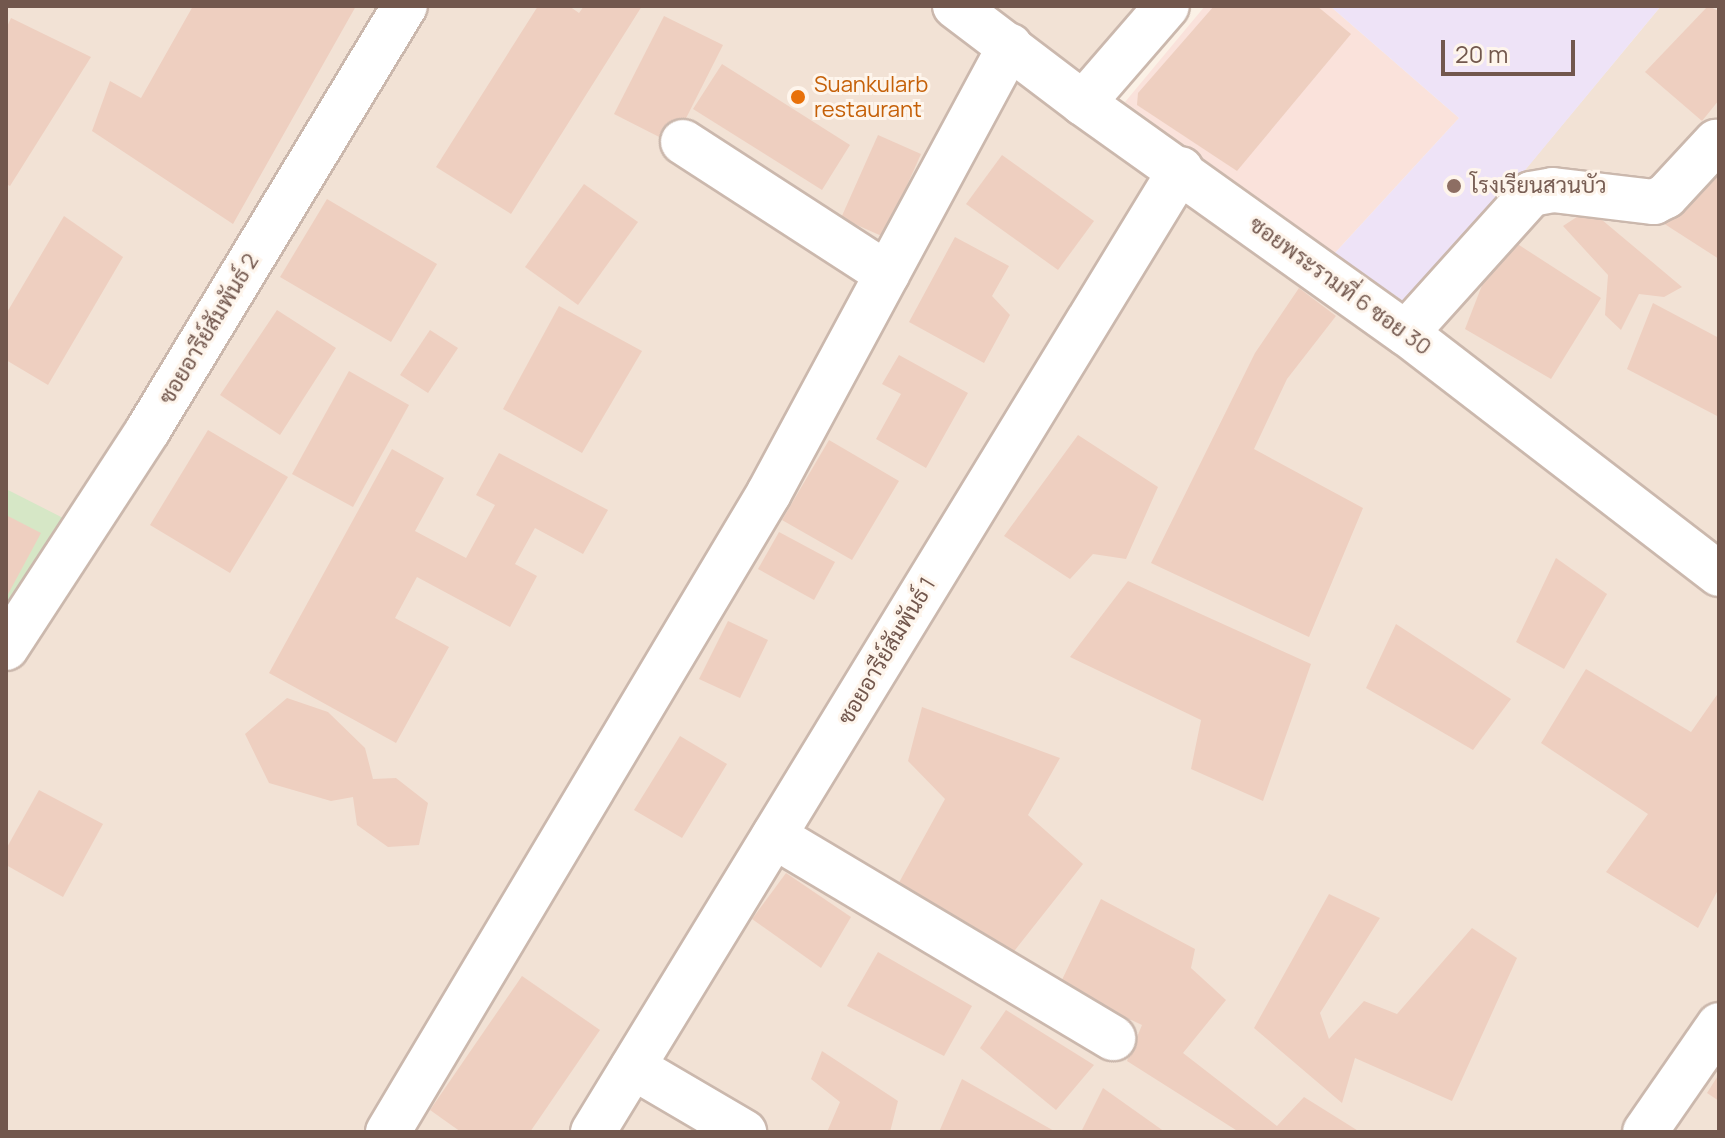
<!DOCTYPE html>
<meta charset="utf-8">
<style>
body{margin:0}
#map{position:relative;width:1725px;height:1138px;overflow:hidden;background:#fbf1e6;font-family:Manrope,Sarabun,sans-serif}
div>[style]{position:absolute}
[style*='--x']{left:calc(var(--x)*1px);top:calc(var(--y)*1px);width:calc(var(--w)*1px);rotate:calc(var(--a)*1deg)}
.residential>*{inset:0;background:#f2e2d5}
.commercial>*{inset:0;background:#fae2db}
.education>*{inset:0;background:#eee3f7}
.green>*{inset:0;background:#d6e7c6}
.building>*{inset:0;background:#eecfc0}
.roads{filter:drop-shadow(2px 0 #cbb8ad) drop-shadow(-2px 0 #cbb8ad) drop-shadow(0 2px #cbb8ad) drop-shadow(0 -2px #cbb8ad)}
.minor>*{height:44px;margin:-22px;padding:0 22px;transform-origin:22px;border-radius:22px;background:#fff}
.tertiary>*{height:44px;margin:-22px;padding:0 22px;transform-origin:22px;border-radius:22px;background:#fff}
.dots>*{width:22px;height:22px;translate:-50% -50%;box-sizing:border-box;border:4px solid #fef5ec;border-radius:50%}
span{translate:-50% -50%;white-space:nowrap;text-align:center;line-height:1.15;-webkit-text-stroke:6px #fef5ec;paint-order:stroke}
.food-label{font-size:22px;color:#c56008}
.left{translate:0 -50%;text-align:left}
.education-label{font-size:22px;color:#785e54}
.street-label{font-size:22px;color:#72574d}
.frame{position:absolute;inset:0;border:8px solid #72574d;pointer-events:none}
.scale{position:absolute;left:1441px;top:40px;width:134px;height:36px;box-sizing:border-box;border:4px solid #72574d;border-top:0;padding-left:10px;font-size:24px;line-height:28px;white-space:nowrap;color:#72574d;-webkit-text-stroke:6px #fef5ec;paint-order:stroke}
</style>
<div id="map">
<div class="residential">
<div style="clip-path:polygon(6px 6px,1142px 6px,1083px 77px,1125px 102px,1411px 307px,1661px 6px,1719px 6px,1719px 1132px,6px 1132px)"></div>
</div>
<div class="commercial">
<div style="clip-path:polygon(1205px 6px,1330px 6px,1459px 118px,1334px 254px,1125px 102px)"></div>
</div>
<div class="education">
<div style="clip-path:polygon(1330px 6px,1661px 6px,1412px 307px,1334px 254px,1459px 118px)"></div>
</div>
<div class="green">
<div style="clip-path:polygon(6px 489px,69px 521px,6px 612px)"></div>
</div>
<div class="building">
<div style="clip-path:polygon(193px 6px,356px 6px,233px 224px,92px 131px,110px 81px,141px 98px)"></div>
<div style="clip-path:polygon(538px 6px,569px 6px,579px 13px,584px 6px,642px 6px,511px 214px,436px 167px)"></div>
<div style="clip-path:polygon(1214px 6px,1317px 6px,1351px 34px,1237px 171px,1137px 105px,1138px 93px)"></div>
<div style="clip-path:polygon(1708px 6px,1719px 11px,1719px 100px,1702px 121px,1645px 72px)"></div>
<div style="clip-path:polygon(664px 16px,723px 45px,673px 144px,614px 114px)"></div>
<div style="clip-path:polygon(11px 18px,91px 57px,10px 186px,6px 184px,6px 29px)"></div>
<div style="clip-path:polygon(722px 64px,850px 145px,822px 190px,693px 109px)"></div>
<div style="clip-path:polygon(878px 135px,921px 154px,884px 237px,841px 218px)"></div>
<div style="clip-path:polygon(1002px 155px,1094px 221px,1058px 270px,966px 204px)"></div>
<div style="clip-path:polygon(1703px 160px,1719px 171px,1719px 259px,1663px 223px)"></div>
<div style="clip-path:polygon(584px 184px,638px 222px,578px 305px,525px 267px)"></div>
<div style="clip-path:polygon(327px 199px,437px 264px,391px 342px,280px 277px)"></div>
<div style="clip-path:polygon(1589px 209px,1682px 287px,1664px 297px,1639px 294px,1621px 330px,1605px 315px,1608px 275px,1563px 226px)"></div>
<div style="clip-path:polygon(64px 216px,123px 257px,48px 385px,6px 360px,6px 314px)"></div>
<div style="clip-path:polygon(1502px 234px,1601px 298px,1551px 379px,1465px 329px)"></div>
<div style="clip-path:polygon(955px 237px,1009px 266px,992px 296px,1010px 315px,984px 363px,909px 322px)"></div>
<div style="clip-path:polygon(1299px 288px,1336px 316px,1287px 379px,1254px 449px,1363px 508px,1309px 637px,1151px 563px,1255px 353px)"></div>
<div style="clip-path:polygon(1653px 303px,1719px 338px,1719px 417px,1627px 369px)"></div>
<div style="clip-path:polygon(559px 306px,642px 351px,582px 453px,503px 409px)"></div>
<div style="clip-path:polygon(277px 310px,336px 348px,280px 435px,220px 395px)"></div>
<div style="clip-path:polygon(430px 330px,458px 348px,428px 393px,400px 375px)"></div>
<div style="clip-path:polygon(899px 355px,968px 393px,926px 468px,876px 439px,901px 394px,882px 384px)"></div>
<div style="clip-path:polygon(349px 371px,409px 405px,353px 507px,292px 474px)"></div>
<div style="clip-path:polygon(208px 430px,288px 477px,230px 573px,150px 525px)"></div>
<div style="clip-path:polygon(1078px 435px,1158px 487px,1126px 559px,1093px 554px,1070px 579px,1004px 536px)"></div>
<div style="clip-path:polygon(829px 440px,899px 481px,852px 560px,782px 520px)"></div>
<div style="clip-path:polygon(392px 449px,444px 478px,415px 531px,466px 558px,495px 505px,476px 495px,499px 453px,608px 510px,583px 554px,535px 528px,515px 564px,537px 576px,510px 627px,417px 577px,395px 618px,449px 647px,396px 743px,269px 673px)"></div>
<div style="clip-path:polygon(6px 515px,41px 533px,6px 598px)"></div>
<div style="clip-path:polygon(779px 532px,835px 562px,814px 600px,758px 569px)"></div>
<div style="clip-path:polygon(1556px 558px,1607px 594px,1564px 669px,1516px 642px)"></div>
<div style="clip-path:polygon(1128px 581px,1311px 664px,1263px 801px,1191px 769px,1201px 720px,1070px 657px)"></div>
<div style="clip-path:polygon(728px 621px,768px 640px,740px 698px,699px 679px)"></div>
<div style="clip-path:polygon(1396px 624px,1511px 699px,1473px 750px,1366px 688px)"></div>
<div style="clip-path:polygon(1586px 669px,1691px 732px,1719px 692px,1719px 888px,1698px 928px,1606px 872px,1648px 814px,1541px 743px)"></div>
<div style="clip-path:polygon(287px 698px,328px 712px,365px 748px,373px 779px,396px 778px,428px 803px,419px 845px,388px 847px,357px 825px,353px 797px,331px 801px,269px 783px,245px 734px)"></div>
<div style="clip-path:polygon(922px 707px,1060px 758px,1028px 815px,1083px 864px,1008px 959px,896px 888px,945px 799px,908px 761px)"></div>
<div style="clip-path:polygon(680px 736px,727px 764px,682px 838px,634px 810px)"></div>
<div style="clip-path:polygon(39px 790px,103px 824px,63px 897px,6px 865px,6px 849px)"></div>
<div style="clip-path:polygon(786px 873px,851px 917px,821px 968px,752px 919px)"></div>
<div style="clip-path:polygon(1329px 894px,1380px 918px,1320px 1013px,1329px 1039px,1364px 1001px,1397px 1014px,1472px 928px,1517px 958px,1452px 1101px,1355px 1058px,1342px 1103px,1254px 1028px)"></div>
<div style="clip-path:polygon(1101px 899px,1195px 949px,1191px 968px,1226px 1000px,1183px 1053px,1277px 1126px,1304px 1097px,1360px 1132px,1239px 1132px,1127px 1061px,1142px 1025px,1059px 986px)"></div>
<div style="clip-path:polygon(878px 952px,972px 1006px,944px 1056px,847px 1006px)"></div>
<div style="clip-path:polygon(522px 976px,600px 1030px,530px 1132px,461px 1132px,430px 1110px)"></div>
<div style="clip-path:polygon(1006px 1010px,1094px 1065px,1056px 1110px,980px 1048px)"></div>
<div style="clip-path:polygon(822px 1051px,898px 1101px,890px 1132px,827px 1132px,840px 1102px,811px 1079px)"></div>
<div style="clip-path:polygon(1719px 1074px,1719px 1101px,1707px 1093px)"></div>
<div style="clip-path:polygon(962px 1079px,1056px 1132px,939px 1132px)"></div>
<div style="clip-path:polygon(1103px 1088px,1165px 1132px,1081px 1132px)"></div>
</div>
<div class="roads">
<div class="minor">
<div style="--x:1083;--y:103;--w:128;--a:-49.1"></div>
<div style="--x:683;--y:142;--w:243;--a:32.9"></div>
<div style="--x:1406;--y:333;--w:187;--a:-48"></div>
<div style="--x:1531;--y:194;--w:22;--a:-10"></div>
<div style="--x:1553;--y:190;--w:102;--a:6.8"></div>
<div style="--x:1654;--y:202;--w:13;--a:-27"></div>
<div style="--x:1666;--y:196;--w:74;--a:-47.2"></div>
<div style="--x:6;--y:648;--w:260;--a:-56.9"></div>
<div style="--x:148;--y:430;--w:496;--a:-58.8"></div>
<div style="--x:774;--y:836;--w:395;--a:30.8"></div>
<div style="--x:633;--y:1067;--w:129;--a:30.4"></div>
<div style="--x:388;--y:1132;--w:744;--a:-59.19"></div>
<div style="--x:769;--y:493;--w:508;--a:-61.67"></div>
<div style="--x:593;--y:1132;--w:1128;--a:-58.59"></div>
<div style="--x:1645;--y:1132;--w:130;--a:-55.3"></div>
</div>
<div class="tertiary">
<div style="--x:955;--y:6;--w:161;--a:37.2"></div>
<div style="--x:1083;--y:103;--w:397;--a:35.5"></div>
<div style="--x:1406;--y:333;--w:395;--a:37.6"></div>
</div>
</div>
<div class="dots">
<div style="left:798px;top:97px;background:#e8710a"></div>
<div style="left:1454px;top:186px;background:#8d6e63"></div>
</div>
<div class="food-label">
<span class="left" style="left:814px;top:97px">Suankularb<br>restaurant</span>
</div>
<div class="education-label">
<span class="left" style="left:1470px;top:186px">โรงเรียนสวนบัว</span>
</div>
<div class="street-label">
<span style="left:1340px;top:286px;rotate:36deg">ซอยพระรามที่ 6 ซอย 30</span>
<span style="left:209px;top:329px;rotate:-59deg">ซอยอารีย์สัมพันธ์ 2</span>
<span style="left:887px;top:651px;rotate:-59deg">ซอยอารีย์สัมพันธ์ 1</span>
</div>
<div class="frame"></div>
<div class="scale">20 m</div>
</div>
